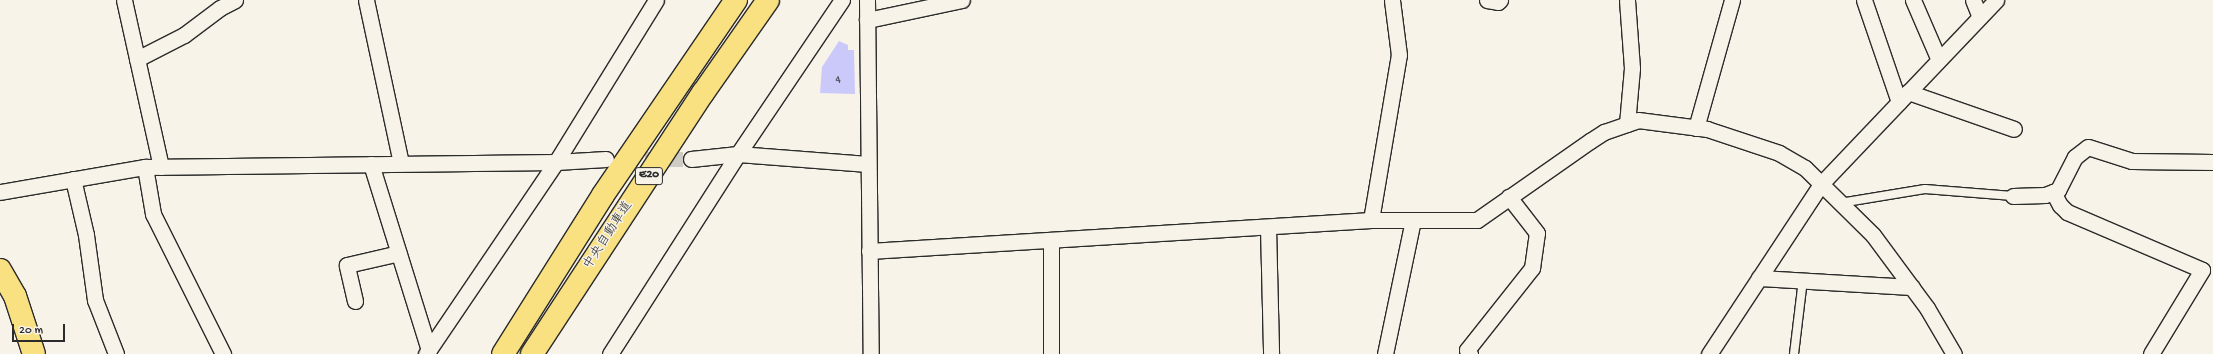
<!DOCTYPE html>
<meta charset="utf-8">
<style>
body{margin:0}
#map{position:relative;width:2213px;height:354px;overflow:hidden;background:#f7f3e8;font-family:"Gochi Hand","Klee One",sans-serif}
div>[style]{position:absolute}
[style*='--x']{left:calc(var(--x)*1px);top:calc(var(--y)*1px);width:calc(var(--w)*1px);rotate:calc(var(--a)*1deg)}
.building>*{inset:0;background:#cbc8fa}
.street-tunnel>*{height:15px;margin-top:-7.5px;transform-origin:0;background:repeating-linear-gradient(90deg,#cecbc2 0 15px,transparent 0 23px)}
.roads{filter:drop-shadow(1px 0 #2b2b2b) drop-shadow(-1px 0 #2b2b2b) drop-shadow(0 1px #2b2b2b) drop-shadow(0 -1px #2b2b2b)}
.lane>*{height:8px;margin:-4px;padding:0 4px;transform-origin:4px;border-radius:4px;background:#f7f3e8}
.street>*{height:15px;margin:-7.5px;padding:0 7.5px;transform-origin:7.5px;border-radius:7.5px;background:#f7f3e8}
.highway>*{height:22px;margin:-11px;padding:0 11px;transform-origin:11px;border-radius:11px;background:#f9e181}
span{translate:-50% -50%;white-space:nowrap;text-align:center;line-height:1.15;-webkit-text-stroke:3px #f7f3e8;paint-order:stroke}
.number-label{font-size:11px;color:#53525f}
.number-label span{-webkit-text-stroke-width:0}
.shield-label span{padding:1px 3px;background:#f7f3e8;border:1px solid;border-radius:3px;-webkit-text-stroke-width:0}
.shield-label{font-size:12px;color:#2b2b2b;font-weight:700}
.street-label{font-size:13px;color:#2b2b2b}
.scale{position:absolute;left:12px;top:324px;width:53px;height:18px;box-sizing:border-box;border:2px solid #2b2b2b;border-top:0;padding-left:5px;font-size:12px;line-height:14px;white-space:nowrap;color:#2b2b2b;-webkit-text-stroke:3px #f7f3e8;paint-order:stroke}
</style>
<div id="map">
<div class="building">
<div style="clip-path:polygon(839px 41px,848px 45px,848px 50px,854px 50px,855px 94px,820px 93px,822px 67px)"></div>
</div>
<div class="street-tunnel">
<div style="--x:622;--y:159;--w:69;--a:0"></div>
</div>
<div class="roads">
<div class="lane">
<div style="--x:1840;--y:203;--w:86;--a:-9.4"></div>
<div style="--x:1925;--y:189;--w:88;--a:4.5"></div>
<div style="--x:1794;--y:354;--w:75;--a:-83.1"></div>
</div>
<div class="street">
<div style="--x:124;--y:0;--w:171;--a:77.5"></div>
<div style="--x:366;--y:0;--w:167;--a:77.9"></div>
<div style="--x:867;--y:0;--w:354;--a:89.4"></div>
<div style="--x:1487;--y:0;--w:11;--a:10"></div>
<div style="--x:1498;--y:2;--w:3;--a:-45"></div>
<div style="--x:1864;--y:0;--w:108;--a:71.1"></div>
<div style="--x:1913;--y:0;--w:65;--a:66.6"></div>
<div style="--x:1973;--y:0;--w:18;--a:68"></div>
<div style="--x:867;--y:20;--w:97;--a:-11.9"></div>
<div style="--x:137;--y:59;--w:53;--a:-27.1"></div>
<div style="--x:184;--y:35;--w:45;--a:-36.9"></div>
<div style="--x:220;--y:8;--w:17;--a:-28"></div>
<div style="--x:1908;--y:92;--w:112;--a:19.2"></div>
<div style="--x:1627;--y:124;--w:56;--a:-84.9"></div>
<div style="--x:1632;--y:68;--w:68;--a:-94.2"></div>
<div style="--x:1696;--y:128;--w:133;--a:-74.3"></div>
<div style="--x:691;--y:159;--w:47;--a:-6.1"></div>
<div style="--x:738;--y:154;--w:130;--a:4.4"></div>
<div style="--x:371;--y:164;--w:195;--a:72.7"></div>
<div style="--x:145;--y:167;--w:48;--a:80.3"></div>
<div style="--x:153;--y:214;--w:157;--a:63.4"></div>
<div style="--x:73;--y:179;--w:57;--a:76.9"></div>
<div style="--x:86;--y:235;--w:66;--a:82.1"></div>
<div style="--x:95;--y:300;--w:58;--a:68.7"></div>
<div style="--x:0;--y:192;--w:147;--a:-9.8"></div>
<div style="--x:145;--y:167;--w:411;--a:-0.7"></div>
<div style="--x:556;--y:162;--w:50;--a:-3.4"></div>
<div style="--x:2053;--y:192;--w:15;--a:62"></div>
<div style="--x:2060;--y:205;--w:10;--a:45"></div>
<div style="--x:2067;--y:212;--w:147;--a:23.2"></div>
<div style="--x:2202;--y:270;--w:98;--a:121.3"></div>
<div style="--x:2013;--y:196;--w:32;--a:-2"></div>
<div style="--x:2045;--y:195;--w:14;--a:-21"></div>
<div style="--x:2058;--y:190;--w:37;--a:-63"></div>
<div style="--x:2075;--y:157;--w:16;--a:-38"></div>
<div style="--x:2088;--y:147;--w:46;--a:17.7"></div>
<div style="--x:2132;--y:161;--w:81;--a:0.7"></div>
<div style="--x:1371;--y:220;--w:167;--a:-80.4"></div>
<div style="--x:1399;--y:55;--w:55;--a:-97.3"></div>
<div style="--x:1268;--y:227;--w:127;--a:88.6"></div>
<div style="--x:869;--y:251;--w:503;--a:-3.53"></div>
<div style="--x:1371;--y:220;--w:106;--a:0"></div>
<div style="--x:1477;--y:220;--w:138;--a:-35"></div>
<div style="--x:1590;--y:141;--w:17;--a:-33"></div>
<div style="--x:1604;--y:132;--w:36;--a:-19"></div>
<div style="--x:1638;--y:120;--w:70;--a:7.4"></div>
<div style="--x:1707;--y:129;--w:76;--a:18.4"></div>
<div style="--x:1779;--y:153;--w:30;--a:30"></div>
<div style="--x:1805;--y:168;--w:95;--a:44.6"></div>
<div style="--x:1873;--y:235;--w:91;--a:53.5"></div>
<div style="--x:1927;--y:308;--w:53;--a:59.6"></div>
<div style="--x:1759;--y:278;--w:153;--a:3.4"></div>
<div style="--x:355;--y:301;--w:37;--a:-103"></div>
<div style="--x:347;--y:265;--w:53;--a:-13"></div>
<div style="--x:426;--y:354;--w:232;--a:-55.9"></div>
<div style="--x:556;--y:162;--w:190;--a:-58.3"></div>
<div style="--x:610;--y:354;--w:237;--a:-57.4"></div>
<div style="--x:738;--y:154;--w:186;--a:-56"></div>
<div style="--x:1051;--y:354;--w:114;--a:-90"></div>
<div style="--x:1385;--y:354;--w:137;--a:-78.2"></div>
<div style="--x:1470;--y:354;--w:5;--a:-127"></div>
<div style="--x:1467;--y:350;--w:105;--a:-51.6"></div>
<div style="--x:1532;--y:268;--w:35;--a:-82"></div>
<div style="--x:1537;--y:233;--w:46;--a:-127.9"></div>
<div style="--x:1709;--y:354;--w:204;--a:-56.6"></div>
<div style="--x:1821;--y:184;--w:254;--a:-46.4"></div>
</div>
<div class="highway">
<div style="--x:0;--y:270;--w:30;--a:60"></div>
<div style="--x:15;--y:296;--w:61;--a:71.9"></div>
<div style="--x:503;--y:354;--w:188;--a:-57.8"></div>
<div style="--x:603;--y:195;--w:236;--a:-55.7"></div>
<div style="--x:532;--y:354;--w:312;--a:-56.8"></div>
<div style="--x:703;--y:93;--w:113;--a:-55"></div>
</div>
</div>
<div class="number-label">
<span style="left:838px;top:80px">4</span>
</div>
<div class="shield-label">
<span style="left:649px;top:176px">E20</span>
</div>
<div class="street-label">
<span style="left:609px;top:236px;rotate:-57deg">中央自動車道</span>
</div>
<div class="scale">20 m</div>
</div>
